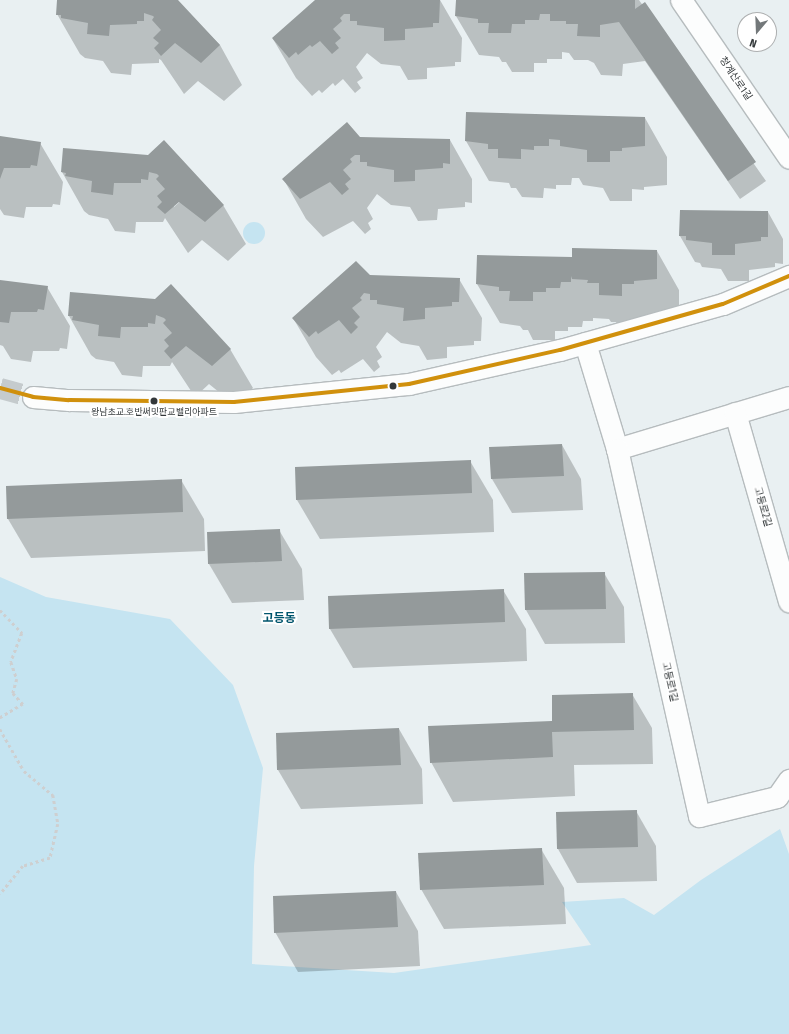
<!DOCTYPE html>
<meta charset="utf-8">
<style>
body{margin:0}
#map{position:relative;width:789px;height:1034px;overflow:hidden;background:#e9f0f2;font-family:"Fira Sans Condensed","Noto Sans KR",sans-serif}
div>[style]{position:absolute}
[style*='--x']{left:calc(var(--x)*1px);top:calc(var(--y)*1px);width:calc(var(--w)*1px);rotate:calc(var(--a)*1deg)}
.green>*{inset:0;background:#c5e4f1}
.round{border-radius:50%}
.shadow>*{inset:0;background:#0003}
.building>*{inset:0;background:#949a9b}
.minor-tunnel>*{height:21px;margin-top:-10.5px;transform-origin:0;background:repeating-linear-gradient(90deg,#c5cbcd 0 21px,transparent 0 31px)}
.path>*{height:2.5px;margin-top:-1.25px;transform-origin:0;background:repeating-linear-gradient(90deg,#cecfd0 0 3px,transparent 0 6px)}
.roads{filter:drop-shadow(1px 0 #b6bcbe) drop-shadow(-1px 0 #b6bcbe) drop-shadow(0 1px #b6bcbe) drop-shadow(0 -1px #b6bcbe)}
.minor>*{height:21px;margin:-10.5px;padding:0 10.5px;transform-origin:10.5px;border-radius:10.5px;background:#fcfdfd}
.bus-1>*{height:4px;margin:-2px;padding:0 2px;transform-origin:2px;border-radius:2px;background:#d0900c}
.dots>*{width:11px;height:11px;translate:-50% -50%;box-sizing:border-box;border:2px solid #fff;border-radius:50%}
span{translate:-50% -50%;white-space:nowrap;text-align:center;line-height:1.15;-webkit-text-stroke:4px #fff;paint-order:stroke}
.bus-label{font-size:9px;color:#33383a}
.street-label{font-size:10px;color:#33383a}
.quarter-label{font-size:12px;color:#00556d;font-weight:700}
.north{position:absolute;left:737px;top:12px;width:40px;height:40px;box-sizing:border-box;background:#fff;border:1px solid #adafb0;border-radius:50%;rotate:199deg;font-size:11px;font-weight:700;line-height:16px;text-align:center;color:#33383a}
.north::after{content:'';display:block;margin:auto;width:14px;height:18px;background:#73787a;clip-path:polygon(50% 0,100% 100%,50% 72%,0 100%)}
</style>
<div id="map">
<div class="green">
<div class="round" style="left:243px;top:222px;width:22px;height:22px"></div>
<div style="clip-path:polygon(0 577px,46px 597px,170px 619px,233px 685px,263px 768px,254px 866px,252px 964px,394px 973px,591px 945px,562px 902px,624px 898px,654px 915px,701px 880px,780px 829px,789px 854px,789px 1034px,0 1034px)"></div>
</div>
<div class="shadow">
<div style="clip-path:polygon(58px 0,176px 0,220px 45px,242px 85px,224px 101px,198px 81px,184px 94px,161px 60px,159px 59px,159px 63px,132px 64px,131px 75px,111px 73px,103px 61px,85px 58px,80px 54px,57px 14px)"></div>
<div style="clip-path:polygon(317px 0,440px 0,462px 38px,461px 62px,455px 62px,455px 66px,427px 68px,427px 79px,408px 80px,400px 66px,381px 64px,367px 53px,356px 67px,363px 78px,357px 82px,361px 88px,355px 93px,343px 79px,335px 86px,333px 83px,322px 93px,319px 90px,312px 96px,296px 78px,273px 39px)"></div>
<div style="clip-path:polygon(457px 0,639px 0,766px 181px,740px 199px,645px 61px,623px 64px,622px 76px,601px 75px,594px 63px,588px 60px,574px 60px,569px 53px,562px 52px,562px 59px,547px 59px,547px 63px,534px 63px,534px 72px,512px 72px,506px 62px,502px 62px,499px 57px,479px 55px,456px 16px)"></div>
<div style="clip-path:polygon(467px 114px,645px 118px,667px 157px,667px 185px,644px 187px,644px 190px,632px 189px,632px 201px,610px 201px,603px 188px,583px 185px,579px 178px,572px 178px,571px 185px,556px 185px,556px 189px,544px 188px,543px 198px,522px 197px,516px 188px,511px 188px,509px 183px,489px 181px,466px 141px)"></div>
<div style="clip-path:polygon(0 137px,40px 143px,63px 182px,60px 205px,53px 204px,52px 207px,26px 207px,24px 218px,4px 215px,0 209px)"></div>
<div style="clip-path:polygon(360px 138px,450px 140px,472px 179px,472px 203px,465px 202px,465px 207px,438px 209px,437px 220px,418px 221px,410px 207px,391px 205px,377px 194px,367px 208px,373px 219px,368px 223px,371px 229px,365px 234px,353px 221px,323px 237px,306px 219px,284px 180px)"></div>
<div style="clip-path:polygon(evenodd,148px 156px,223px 205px,246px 244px,228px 261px,202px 240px,188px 253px,165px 218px,163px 222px,136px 222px,135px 233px,115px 231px,108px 219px,89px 215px,84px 211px,62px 172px,148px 156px,183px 199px,174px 207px,174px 204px,183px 199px)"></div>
<div style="clip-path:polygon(768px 212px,783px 239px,783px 264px,775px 263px,775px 267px,749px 270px,749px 281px,728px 281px,721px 269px,702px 267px,700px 263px,695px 262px,680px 236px)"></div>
<div style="clip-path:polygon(657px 251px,679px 290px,679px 318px,623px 334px,616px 322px,611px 322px,609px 319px,593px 318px,593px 321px,583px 321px,582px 327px,568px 327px,568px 331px,555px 331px,555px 340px,533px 340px,528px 330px,523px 330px,520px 326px,500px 323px,477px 284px,573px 258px)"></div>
<div style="clip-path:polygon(369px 276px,459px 279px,482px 318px,481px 341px,474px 341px,474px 345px,447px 347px,447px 358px,427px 360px,419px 346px,401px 343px,387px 332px,376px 347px,382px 357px,377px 361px,380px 367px,374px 372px,363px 359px,341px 373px,339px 370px,332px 375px,316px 357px,293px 318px)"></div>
<div style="clip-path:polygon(0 281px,47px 287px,70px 326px,67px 349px,60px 348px,59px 351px,33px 351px,31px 362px,11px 359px,3px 346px,0 345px)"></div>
<div style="clip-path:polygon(155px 300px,230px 349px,253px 388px,235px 405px,209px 384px,195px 397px,172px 362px,170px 366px,143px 366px,142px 377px,122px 375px,114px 362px,96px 359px,91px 355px,69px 316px)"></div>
<div style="clip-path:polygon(562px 445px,581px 479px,583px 510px,512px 513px,492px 479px,490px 448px)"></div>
<div style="clip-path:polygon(470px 461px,493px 500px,494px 532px,320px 539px,297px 500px,296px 468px)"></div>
<div style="clip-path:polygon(181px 480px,204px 519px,205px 551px,31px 558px,8px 519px,7px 487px)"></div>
<div style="clip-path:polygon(279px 530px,302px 569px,304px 600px,232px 603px,209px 564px)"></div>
<div style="clip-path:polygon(604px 573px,624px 607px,625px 643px,545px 644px,526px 610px,525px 574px)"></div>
<div style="clip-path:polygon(503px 590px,526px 629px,527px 661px,353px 668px,330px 629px,329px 597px)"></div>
<div style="clip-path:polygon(632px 694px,652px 728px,653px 764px,574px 765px,575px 796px,453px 802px,431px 762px)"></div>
<div style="clip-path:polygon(399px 729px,422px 769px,423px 804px,301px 809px,278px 770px)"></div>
<div style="clip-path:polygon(636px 811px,656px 846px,657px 881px,577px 883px,558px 849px)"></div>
<div style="clip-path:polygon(541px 849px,564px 888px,566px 924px,444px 929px,421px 889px)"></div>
<div style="clip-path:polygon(396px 892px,418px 931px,420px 966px,298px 972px,275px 932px)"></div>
</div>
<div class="building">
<div style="clip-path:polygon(57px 0,178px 0,220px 45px,201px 63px,175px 43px,161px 56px,154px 48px,159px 43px,153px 38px,161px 30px,152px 20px,154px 17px,153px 16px,144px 13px,144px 21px,137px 21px,137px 24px,110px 25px,109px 36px,87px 34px,88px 23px,61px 18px,61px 15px,56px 15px)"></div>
<div style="clip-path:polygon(315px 0,440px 0,439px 23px,433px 23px,433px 27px,405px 29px,405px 40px,384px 41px,384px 28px,357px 25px,357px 21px,350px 21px,350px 14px,344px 14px,340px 18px,342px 21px,333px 29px,341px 38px,335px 43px,339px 48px,332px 54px,320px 41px,312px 47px,310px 45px,298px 55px,296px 52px,289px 58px,272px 38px)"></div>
<div style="clip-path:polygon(456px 0,635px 0,635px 9px,645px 2px,756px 162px,728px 181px,619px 22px,600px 25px,600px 37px,577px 36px,578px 24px,566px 24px,566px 21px,550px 21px,550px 14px,540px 14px,539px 20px,525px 20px,525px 24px,512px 24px,511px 33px,488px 33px,489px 23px,478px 23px,478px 19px,455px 16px)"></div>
<div style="clip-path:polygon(466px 112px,645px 117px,645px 146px,622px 148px,622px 151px,610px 151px,610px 162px,587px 162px,587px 150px,560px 146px,560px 140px,549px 139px,549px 146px,534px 146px,534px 150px,521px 149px,521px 159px,498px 158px,498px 149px,488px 149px,488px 144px,465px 141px)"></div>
<div style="clip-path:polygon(347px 122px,360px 137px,450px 139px,450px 164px,443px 163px,443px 168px,415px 170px,415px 181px,394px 182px,394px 170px,367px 166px,367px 162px,360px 162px,360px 155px,355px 155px,350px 159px,352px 162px,343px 170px,351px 179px,345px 184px,349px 189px,342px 195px,330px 182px,300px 199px,282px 179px)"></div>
<div style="clip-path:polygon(0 136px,41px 142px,37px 166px,31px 165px,30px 168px,4px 168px,0 179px)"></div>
<div style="clip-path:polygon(164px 140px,224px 205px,205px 222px,179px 202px,165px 214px,157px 207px,162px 202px,157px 196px,165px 189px,156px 179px,159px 176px,157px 174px,149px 172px,148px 180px,141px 179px,141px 183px,114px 183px,113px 195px,91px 192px,92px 181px,65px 176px,66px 173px,61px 172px,63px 148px,148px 155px)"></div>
<div style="clip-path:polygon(680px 210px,768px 211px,768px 237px,761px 237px,761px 241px,735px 244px,735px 255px,712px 255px,712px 243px,686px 240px,686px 236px,679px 236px)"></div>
<div style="clip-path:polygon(572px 248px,657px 250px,657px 279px,634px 281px,634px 284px,622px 284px,622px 296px,599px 295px,599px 283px,587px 283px,588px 280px,572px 279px,571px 276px,571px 282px,561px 282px,560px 288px,546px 288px,546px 292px,533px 292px,533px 301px,509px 301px,510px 291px,499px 291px,499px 287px,476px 284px,477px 255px,572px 257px)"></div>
<div style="clip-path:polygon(356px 261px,370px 275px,460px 278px,459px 302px,452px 302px,452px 306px,425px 308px,425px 319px,403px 321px,404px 308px,377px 304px,377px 300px,370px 300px,370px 294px,364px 293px,360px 298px,362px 300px,352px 308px,360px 317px,354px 323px,358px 327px,351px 334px,339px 320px,318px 334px,316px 331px,309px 337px,292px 318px)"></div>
<div style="clip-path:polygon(0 280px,48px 286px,44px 310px,38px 309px,37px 312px,11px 312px,9px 323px,0 322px)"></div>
<div style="clip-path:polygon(171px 284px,231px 349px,212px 366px,186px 346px,171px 359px,164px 351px,169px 346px,164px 340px,172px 333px,163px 323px,166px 320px,164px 318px,156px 315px,155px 324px,148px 323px,148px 327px,121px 327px,120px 338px,98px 336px,99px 325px,72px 320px,73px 316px,68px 316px,70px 292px,155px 299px)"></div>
<div style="clip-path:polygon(562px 444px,564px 476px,491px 479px,489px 447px)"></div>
<div style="clip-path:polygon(471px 460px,472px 493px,296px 500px,295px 467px)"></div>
<div style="clip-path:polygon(182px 479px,183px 512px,7px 519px,6px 486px)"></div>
<div style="clip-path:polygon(280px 529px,282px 561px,208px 564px,207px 532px)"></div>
<div style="clip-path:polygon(605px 572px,606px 609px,525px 610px,524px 573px)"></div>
<div style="clip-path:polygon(504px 589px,505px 622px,329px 629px,328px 596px)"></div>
<div style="clip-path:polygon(633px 693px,634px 730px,552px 732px,553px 757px,430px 763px,428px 726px,552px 721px,552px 695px)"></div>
<div style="clip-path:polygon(399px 728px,401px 765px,277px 770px,276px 733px)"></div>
<div style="clip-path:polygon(637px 810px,638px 847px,557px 849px,556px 812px)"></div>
<div style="clip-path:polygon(542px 848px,544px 885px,420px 890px,418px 853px)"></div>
<div style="clip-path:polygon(396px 891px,398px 927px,274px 933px,273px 896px)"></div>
</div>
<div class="minor-tunnel">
<div style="--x:0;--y:388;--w:34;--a:15"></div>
</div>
<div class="path">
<div style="--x:0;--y:610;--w:32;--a:46"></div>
<div style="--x:22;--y:633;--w:31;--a:111"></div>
<div style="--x:11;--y:662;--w:18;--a:71"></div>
<div style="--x:17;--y:679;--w:15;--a:106"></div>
<div style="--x:13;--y:693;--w:15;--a:48"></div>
<div style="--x:23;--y:704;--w:27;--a:149"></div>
<div style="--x:0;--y:729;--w:48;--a:60.3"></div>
<div style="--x:24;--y:771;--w:38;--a:40"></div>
<div style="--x:53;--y:795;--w:29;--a:80"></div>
<div style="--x:58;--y:824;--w:35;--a:103"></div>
<div style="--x:50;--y:858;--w:28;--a:163"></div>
<div style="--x:23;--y:866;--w:36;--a:129"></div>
</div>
<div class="roads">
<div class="minor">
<div style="--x:681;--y:0;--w:191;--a:55.6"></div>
<div style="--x:585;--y:343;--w:111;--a:73.2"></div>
<div style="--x:33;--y:397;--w:36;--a:5"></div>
<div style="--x:69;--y:400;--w:165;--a:0.7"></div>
<div style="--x:234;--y:402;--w:176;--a:-5.9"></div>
<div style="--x:409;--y:384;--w:155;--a:-12.7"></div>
<div style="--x:560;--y:350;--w:169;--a:-15.8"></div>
<div style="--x:723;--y:304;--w:72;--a:-23"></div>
<div style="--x:789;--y:397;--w:180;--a:163.2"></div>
<div style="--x:617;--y:449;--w:376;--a:77.4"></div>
<div style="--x:699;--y:816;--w:80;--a:-13.7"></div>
<div style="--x:777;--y:797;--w:21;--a:-55"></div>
<div style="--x:735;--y:413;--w:196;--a:74"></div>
</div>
</div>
<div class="bus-1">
<div style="--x:0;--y:388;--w:34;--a:15"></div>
<div style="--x:33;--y:397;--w:36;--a:5"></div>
<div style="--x:69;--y:400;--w:165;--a:0.7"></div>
<div style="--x:234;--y:402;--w:176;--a:-5.9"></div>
<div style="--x:409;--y:384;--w:155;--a:-12.7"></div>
<div style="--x:560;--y:350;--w:169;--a:-15.8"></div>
<div style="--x:723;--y:304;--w:72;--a:-23"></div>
</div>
<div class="dots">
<div style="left:393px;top:386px;background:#33383a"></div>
<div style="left:154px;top:401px;background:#33383a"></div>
</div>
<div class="bus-label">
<span style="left:154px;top:412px">왕남초교.호반써밋판교밸리아파트</span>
</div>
<div class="street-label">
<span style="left:735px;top:79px;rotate:56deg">청계산로1길</span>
<span style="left:762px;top:507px;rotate:74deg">고등로2길</span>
<span style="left:669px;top:682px;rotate:77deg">고등로1길</span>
</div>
<div class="quarter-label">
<span style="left:279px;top:619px">고등동</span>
</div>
<div class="north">N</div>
</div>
